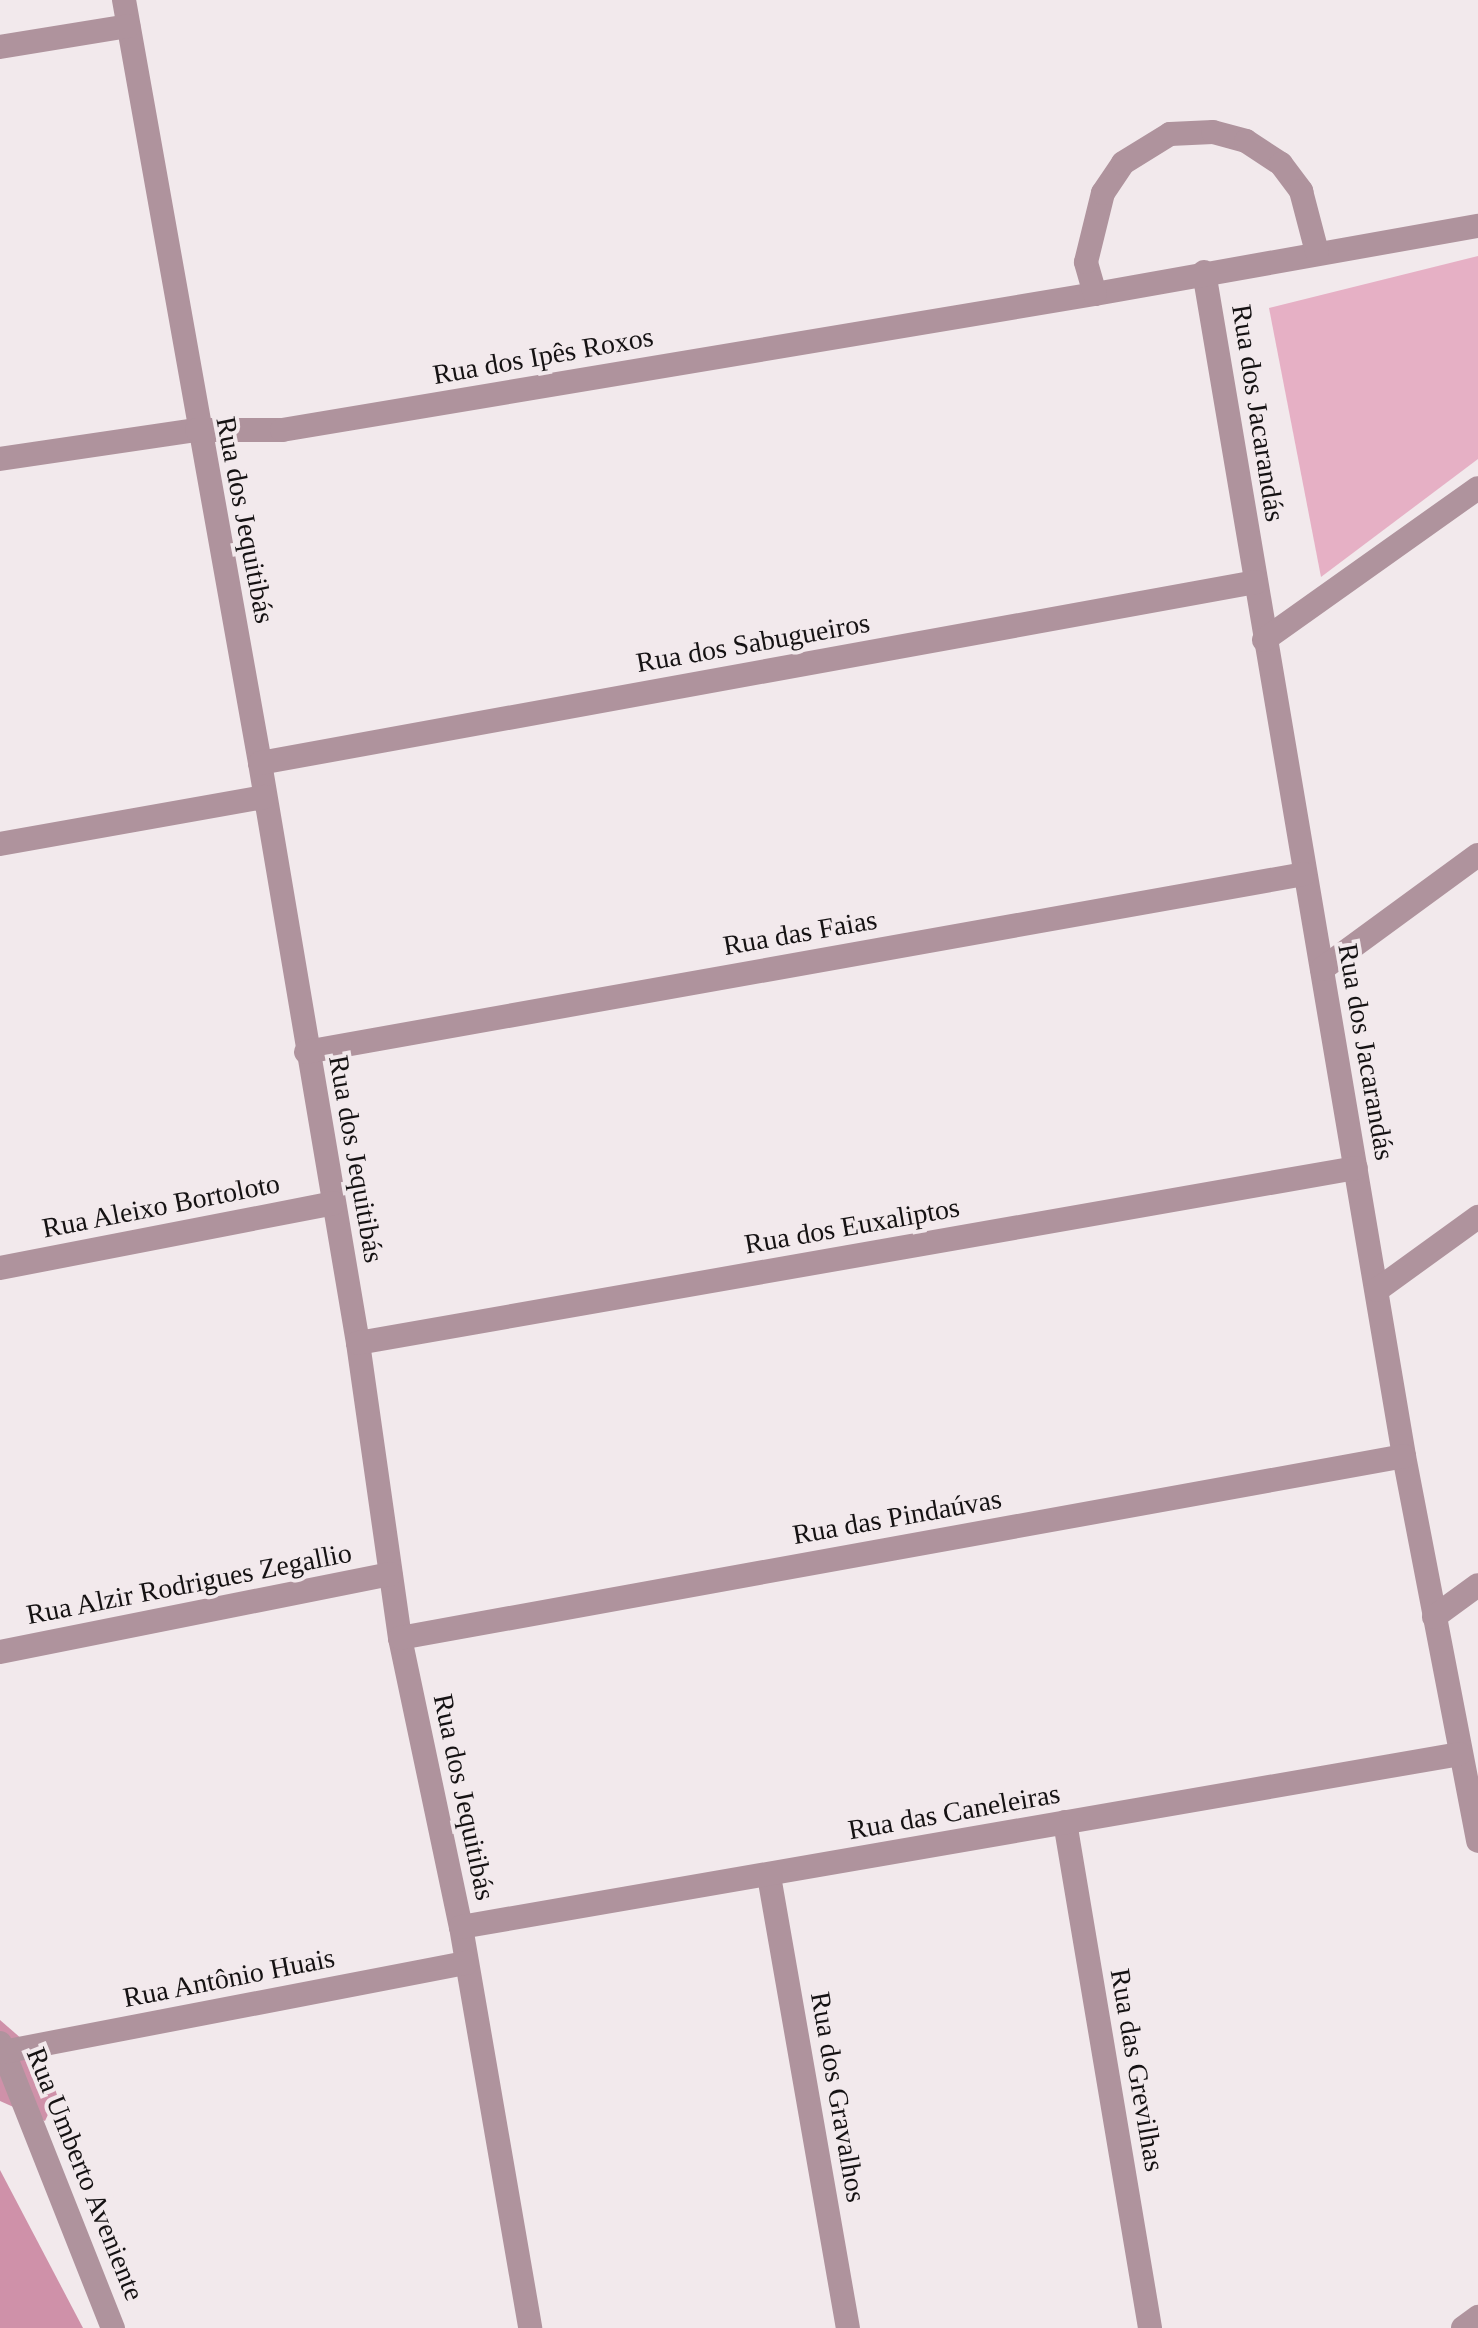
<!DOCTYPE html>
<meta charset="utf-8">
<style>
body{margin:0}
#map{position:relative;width:1478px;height:2328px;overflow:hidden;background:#f2e9ec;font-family:Georgia,serif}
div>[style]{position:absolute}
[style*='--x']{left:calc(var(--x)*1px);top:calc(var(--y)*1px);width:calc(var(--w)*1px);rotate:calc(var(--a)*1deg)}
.green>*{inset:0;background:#e6b0c5}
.forest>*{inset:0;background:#cf91a9}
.minor>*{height:24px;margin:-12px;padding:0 12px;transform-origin:12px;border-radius:12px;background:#af939d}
span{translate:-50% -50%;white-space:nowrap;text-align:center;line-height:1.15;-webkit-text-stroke:8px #f2e9ec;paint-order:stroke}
.street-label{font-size:28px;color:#151213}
</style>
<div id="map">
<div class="green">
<div style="clip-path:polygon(1478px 256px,1478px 459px,1321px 577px,1269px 308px)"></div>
</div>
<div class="forest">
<div style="clip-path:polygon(0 2020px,46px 2060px,57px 2095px,45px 2121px,0 2101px)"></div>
<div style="clip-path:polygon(0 2170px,83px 2328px,0 2328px)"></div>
</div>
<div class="minor">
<div style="--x:124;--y:0;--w:775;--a:79.89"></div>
<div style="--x:260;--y:763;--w:588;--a:80.41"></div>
<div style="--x:358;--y:1343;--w:298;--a:81.9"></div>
<div style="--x:400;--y:1638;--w:295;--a:78.1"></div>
<div style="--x:461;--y:1927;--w:407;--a:80.2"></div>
<div style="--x:0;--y:47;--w:130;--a:-9.3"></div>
<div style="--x:1204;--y:272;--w:1201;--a:80.41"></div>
<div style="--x:1404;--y:1456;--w:392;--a:79.1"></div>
<div style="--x:1095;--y:294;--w:389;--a:-10.1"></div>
<div style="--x:0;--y:459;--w:199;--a:-8.4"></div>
<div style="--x:197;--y:430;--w:85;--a:0"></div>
<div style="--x:282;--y:430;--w:824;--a:-9.5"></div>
<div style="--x:1095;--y:294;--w:33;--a:-106"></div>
<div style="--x:1086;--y:262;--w:71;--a:-76.2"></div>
<div style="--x:1103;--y:193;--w:36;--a:-56"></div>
<div style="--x:1123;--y:163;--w:55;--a:-31.7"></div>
<div style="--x:1170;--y:134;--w:43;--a:-2.7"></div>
<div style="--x:1213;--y:132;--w:34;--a:15"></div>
<div style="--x:1246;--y:141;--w:42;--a:33.3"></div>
<div style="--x:1281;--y:164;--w:34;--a:53"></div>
<div style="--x:1301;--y:191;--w:63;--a:75.3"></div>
<div style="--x:1264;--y:640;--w:262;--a:-35.4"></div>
<div style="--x:260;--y:763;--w:1012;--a:-10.3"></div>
<div style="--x:0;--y:844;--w:269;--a:-10.1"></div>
<div style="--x:1322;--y:969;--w:193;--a:-36.2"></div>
<div style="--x:306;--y:1052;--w:1014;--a:-10.11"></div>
<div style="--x:0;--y:1268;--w:340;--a:-11"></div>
<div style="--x:1377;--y:1290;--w:125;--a:-35.9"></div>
<div style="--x:358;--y:1343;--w:1013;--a:-9.95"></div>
<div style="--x:1434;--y:1617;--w:54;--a:-36"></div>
<div style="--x:400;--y:1638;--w:1020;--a:-10.27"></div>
<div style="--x:0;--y:1652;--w:398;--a:-11.3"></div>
<div style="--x:1065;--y:1822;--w:513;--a:80.46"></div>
<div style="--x:769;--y:1876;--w:459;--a:80.1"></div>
<div style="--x:461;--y:1927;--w:1013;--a:-9.83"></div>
<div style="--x:0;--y:2043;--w:307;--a:68.4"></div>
<div style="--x:3;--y:2052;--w:472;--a:-10.9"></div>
<div style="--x:1463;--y:2328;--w:19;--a:-36"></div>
</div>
<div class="street-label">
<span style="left:543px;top:356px;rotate:-10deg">Rua dos Ipês Roxos</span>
<span style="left:1258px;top:413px;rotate:81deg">Rua dos Jacarandás</span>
<span style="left:245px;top:520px;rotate:79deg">Rua dos Jequitibás</span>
<span style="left:753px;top:643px;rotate:-10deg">Rua dos Sabugueiros</span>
<span style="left:800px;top:933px;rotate:-10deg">Rua das Faias</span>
<span style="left:1366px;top:1052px;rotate:80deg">Rua dos Jacarandás</span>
<span style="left:356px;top:1159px;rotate:80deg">Rua dos Jequitibás</span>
<span style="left:161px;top:1206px;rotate:-11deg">Rua Aleixo Bortoloto</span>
<span style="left:852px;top:1226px;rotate:-10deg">Rua dos Euxaliptos</span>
<span style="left:897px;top:1517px;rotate:-10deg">Rua das Pindaúvas</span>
<span style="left:189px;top:1584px;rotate:-11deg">Rua Alzir Rodrigues Zegallio</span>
<span style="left:464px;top:1797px;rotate:78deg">Rua dos Jequitibás</span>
<span style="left:954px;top:1812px;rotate:-10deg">Rua das Caneleiras</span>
<span style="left:229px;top:1978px;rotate:-11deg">Rua Antônio Huais</span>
<span style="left:1137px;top:2070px;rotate:80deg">Rua das Grevilhas</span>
<span style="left:838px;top:2097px;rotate:80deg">Rua dos Gravalhos</span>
<span style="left:85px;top:2174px;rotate:68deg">Rua Umberto Aveniente</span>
</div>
</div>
